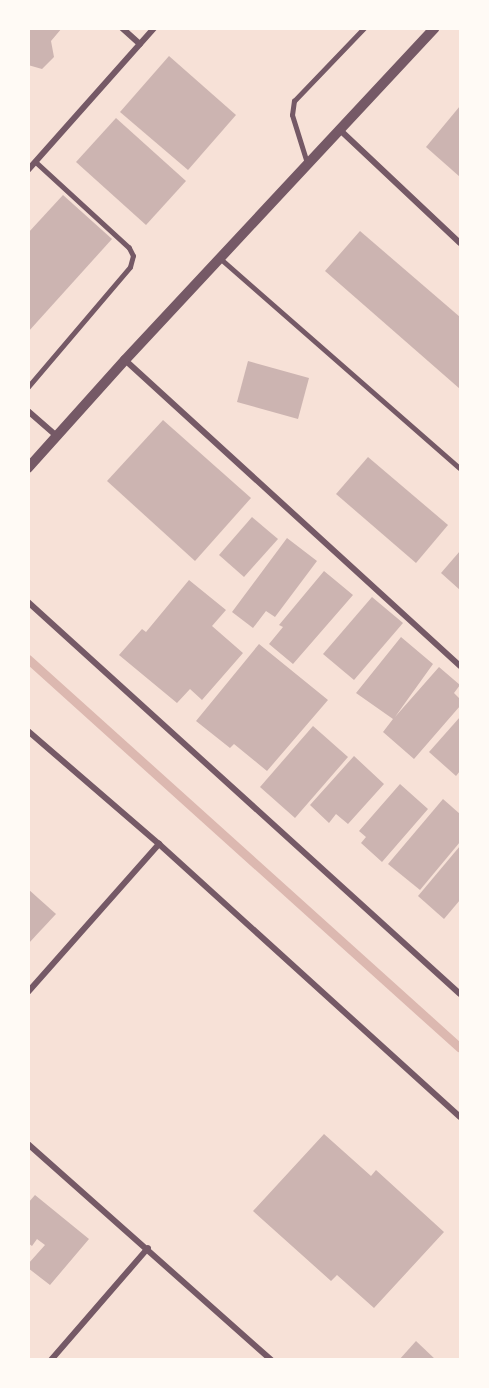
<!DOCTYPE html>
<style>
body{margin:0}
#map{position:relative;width:489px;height:1388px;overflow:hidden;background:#f7e1d7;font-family:Rubik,sans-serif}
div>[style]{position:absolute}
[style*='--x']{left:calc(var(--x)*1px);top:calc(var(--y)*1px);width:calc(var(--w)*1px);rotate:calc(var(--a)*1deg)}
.stream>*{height:9px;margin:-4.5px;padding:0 4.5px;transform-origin:4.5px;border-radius:4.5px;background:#dcb8b0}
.building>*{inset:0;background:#ccb4b1}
.service>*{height:4.5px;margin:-2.25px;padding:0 2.25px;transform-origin:2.25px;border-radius:2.25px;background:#755966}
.minor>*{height:6px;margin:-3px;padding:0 3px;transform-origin:3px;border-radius:3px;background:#755966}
.tertiary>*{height:10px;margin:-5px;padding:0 5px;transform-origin:5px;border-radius:5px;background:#755966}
span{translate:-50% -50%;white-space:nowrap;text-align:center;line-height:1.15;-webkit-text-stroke:6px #fffaf5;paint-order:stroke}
.frame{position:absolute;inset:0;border:30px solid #fffaf5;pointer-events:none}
</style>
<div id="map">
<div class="stream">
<div style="--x:28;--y:659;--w:581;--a:42"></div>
</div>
<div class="building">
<div style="clip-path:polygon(28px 28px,62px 28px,51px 41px,54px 57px,42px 69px,28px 65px)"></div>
<div style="clip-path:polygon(169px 56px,236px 115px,188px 170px,120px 112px)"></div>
<div style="clip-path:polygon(460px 106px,460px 177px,426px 147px)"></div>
<div style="clip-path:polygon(116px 118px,186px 181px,146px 225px,76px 162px)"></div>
<div style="clip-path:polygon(63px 195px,112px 239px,28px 332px,28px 233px)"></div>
<div style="clip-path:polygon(360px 231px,460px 317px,460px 389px,325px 271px)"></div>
<div style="clip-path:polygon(248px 361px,309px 378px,298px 419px,237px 402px)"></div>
<div style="clip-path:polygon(163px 420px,251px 498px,195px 561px,107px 481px)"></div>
<div style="clip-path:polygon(368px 457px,448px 525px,416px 563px,336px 494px)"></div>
<div style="clip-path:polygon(252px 517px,278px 539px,244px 577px,219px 555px)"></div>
<div style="clip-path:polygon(287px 538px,317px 561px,275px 617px,266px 611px,253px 628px,232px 612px)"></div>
<div style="clip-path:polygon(460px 551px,460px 590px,441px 573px)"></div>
<div style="clip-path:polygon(324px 571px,353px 595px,293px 664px,269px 644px,283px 627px,279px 625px)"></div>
<div style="clip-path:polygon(189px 580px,226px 610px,212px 626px,243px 653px,202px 700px,190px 689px,177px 703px,119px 655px,142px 629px,146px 632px)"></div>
<div style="clip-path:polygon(372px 597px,403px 623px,354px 680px,323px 654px)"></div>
<div style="clip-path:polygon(401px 637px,433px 664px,395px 717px,439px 667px,460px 685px,454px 693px,460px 699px,460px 706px,414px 759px,383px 732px,393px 719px,356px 693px)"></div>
<div style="clip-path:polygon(259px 644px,328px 700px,267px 771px,234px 744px,230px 748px,196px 721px)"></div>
<div style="clip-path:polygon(460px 717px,460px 771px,456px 776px,429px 752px)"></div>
<div style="clip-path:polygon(313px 726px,348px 757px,295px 818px,260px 787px)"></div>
<div style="clip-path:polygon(354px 756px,384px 784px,348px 824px,336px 814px,329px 823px,310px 805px)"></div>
<div style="clip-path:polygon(400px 784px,428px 809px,382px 862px,361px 843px,366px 837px,359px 831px)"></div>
<div style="clip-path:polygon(443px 799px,460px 814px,460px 842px,420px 890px,388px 864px)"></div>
<div style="clip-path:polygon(460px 846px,460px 900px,444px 919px,418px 896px)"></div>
<div style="clip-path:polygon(28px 889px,56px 914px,28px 944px)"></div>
<div style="clip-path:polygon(324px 1134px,371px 1176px,376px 1170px,444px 1232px,374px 1308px,337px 1275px,331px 1281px,253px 1211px)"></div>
<div style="clip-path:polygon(35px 1195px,89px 1239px,50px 1285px,28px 1268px,28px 1264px,45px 1245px,37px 1239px,32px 1246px,28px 1243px,28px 1203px)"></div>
<div style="clip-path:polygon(416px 1341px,436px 1360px,399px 1360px)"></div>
</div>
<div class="service">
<div style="--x:307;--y:163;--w:50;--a:-107.4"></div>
<div style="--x:292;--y:115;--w:14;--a:-82"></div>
<div style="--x:294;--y:101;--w:101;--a:-46.2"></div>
<div style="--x:221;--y:259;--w:317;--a:41.2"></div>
<div style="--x:28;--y:387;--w:157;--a:-49.6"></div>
<div style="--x:130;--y:267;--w:11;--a:-75"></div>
<div style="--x:133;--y:256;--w:9;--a:-117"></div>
<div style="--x:129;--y:248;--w:127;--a:-137.5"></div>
</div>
<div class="minor">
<div style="--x:122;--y:28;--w:24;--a:42"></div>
<div style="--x:340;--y:130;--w:165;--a:43.3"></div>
<div style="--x:28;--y:170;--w:190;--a:-48.4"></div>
<div style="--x:125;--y:360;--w:454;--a:42.4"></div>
<div style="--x:28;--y:411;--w:38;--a:41"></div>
<div style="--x:28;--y:602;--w:583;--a:42.22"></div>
<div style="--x:28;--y:731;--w:173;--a:40.8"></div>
<div style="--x:159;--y:844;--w:406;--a:42.2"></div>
<div style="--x:28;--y:992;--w:198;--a:-48.5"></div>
<div style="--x:28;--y:1144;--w:325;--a:41.6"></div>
<div style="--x:51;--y:1360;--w:148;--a:-49.1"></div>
</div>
<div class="tertiary">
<div style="--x:28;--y:468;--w:145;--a:-48.1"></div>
<div style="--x:125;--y:360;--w:454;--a:-47"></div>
</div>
<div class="frame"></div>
</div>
